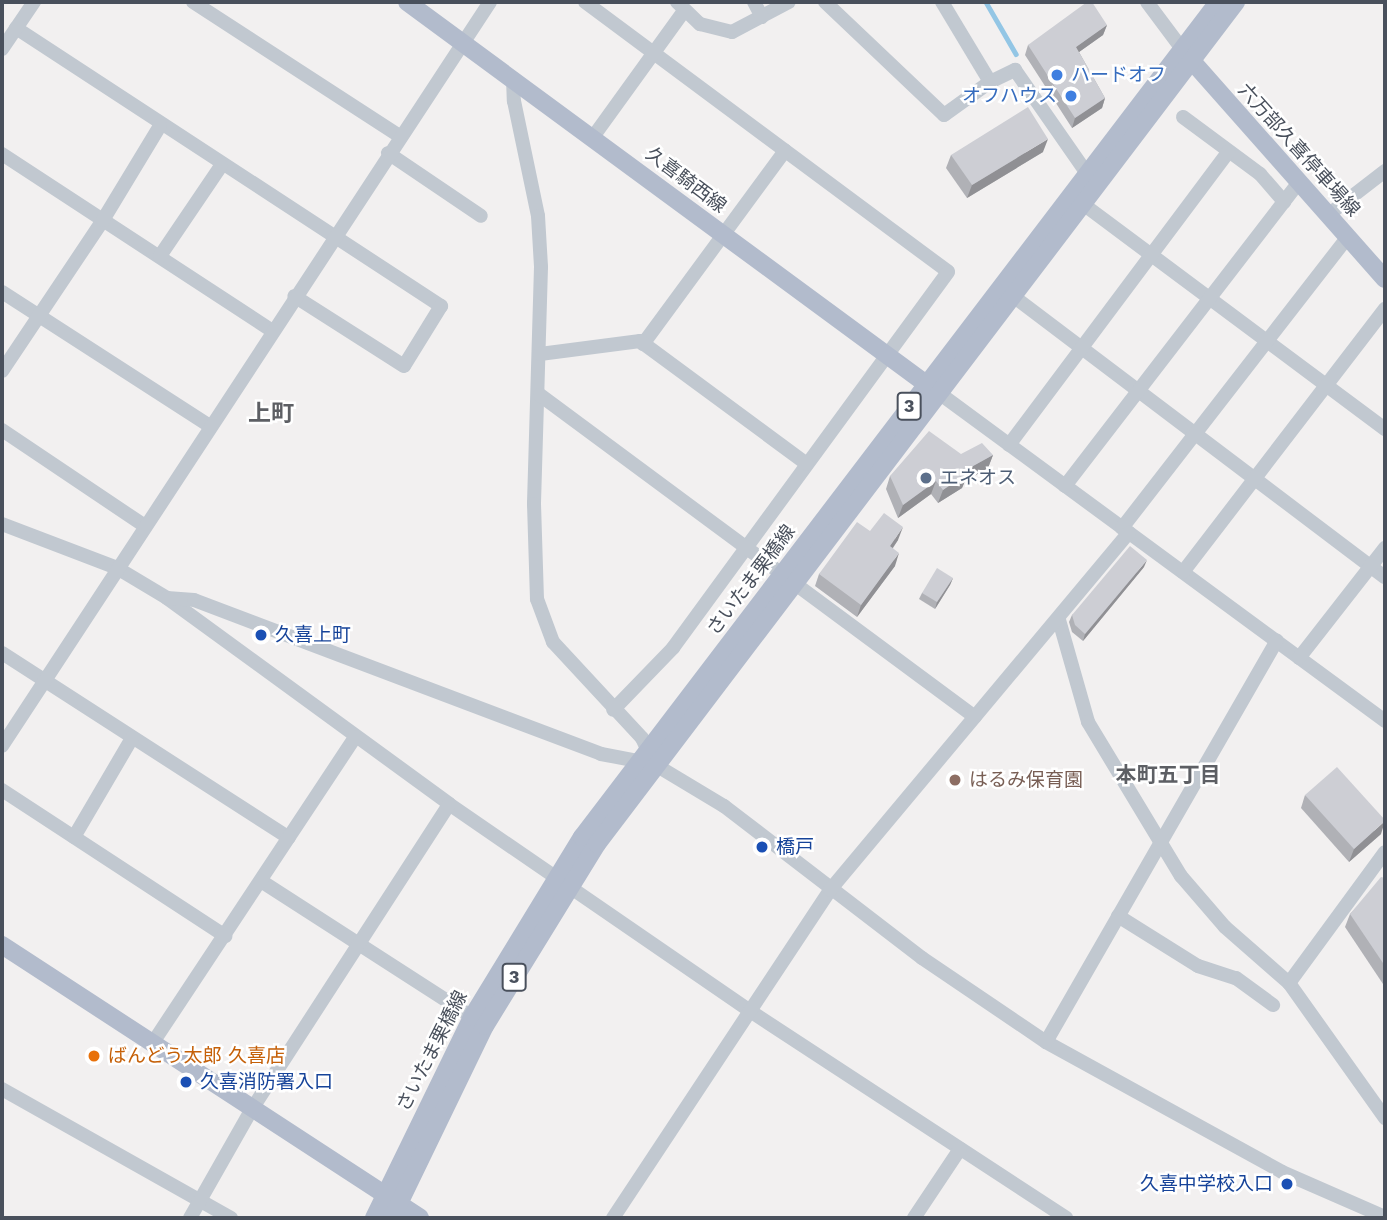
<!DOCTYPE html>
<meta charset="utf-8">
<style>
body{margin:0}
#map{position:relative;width:1387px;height:1220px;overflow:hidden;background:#f2f0f0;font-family:"Work Sans","Noto Sans JP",sans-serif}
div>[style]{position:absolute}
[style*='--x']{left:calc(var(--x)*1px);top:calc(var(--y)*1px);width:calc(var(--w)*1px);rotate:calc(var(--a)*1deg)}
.stream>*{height:4.5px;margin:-2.25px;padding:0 2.25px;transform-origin:2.25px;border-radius:2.25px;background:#93c6e5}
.minor>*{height:14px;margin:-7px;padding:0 7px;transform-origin:7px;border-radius:7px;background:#c1c8d0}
.major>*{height:18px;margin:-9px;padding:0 9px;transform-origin:9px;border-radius:9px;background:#b2bbcc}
.wall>*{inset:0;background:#b0b1b6}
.shaded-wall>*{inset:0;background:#909094}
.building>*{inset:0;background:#cdced4}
.dots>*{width:19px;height:19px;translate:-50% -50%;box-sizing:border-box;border:4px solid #fff;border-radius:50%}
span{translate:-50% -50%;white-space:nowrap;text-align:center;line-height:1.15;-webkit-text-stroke:5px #fff;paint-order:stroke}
.shield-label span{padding:2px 5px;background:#fff;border:2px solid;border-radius:5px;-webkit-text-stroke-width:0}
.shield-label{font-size:18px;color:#49505c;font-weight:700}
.shop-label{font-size:19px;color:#366cbe}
.left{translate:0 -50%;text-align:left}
.right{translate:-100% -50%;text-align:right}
.street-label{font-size:19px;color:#49505c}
.service-label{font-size:19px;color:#4e5e75}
.transit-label{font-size:19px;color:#164399}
.education-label{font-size:19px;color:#785e54}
.food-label{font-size:19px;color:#c56008}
.neighbourhood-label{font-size:21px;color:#5d5f64;font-weight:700}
.quarter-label{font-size:23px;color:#5d5f64;font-weight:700}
.frame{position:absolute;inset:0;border:4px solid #49505c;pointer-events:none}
</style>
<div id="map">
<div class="stream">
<div style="--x:986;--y:2;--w:60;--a:60"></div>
</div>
<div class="minor">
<div style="--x:193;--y:2;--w:246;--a:33"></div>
<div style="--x:585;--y:2;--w:452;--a:36.6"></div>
<div style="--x:948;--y:272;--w:466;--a:126.2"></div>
<div style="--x:673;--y:648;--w:86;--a:134.1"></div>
<div style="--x:677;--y:2;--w:32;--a:44"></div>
<div style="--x:700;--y:24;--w:33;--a:14"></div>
<div style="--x:732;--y:32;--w:64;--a:-27.8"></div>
<div style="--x:754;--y:2;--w:17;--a:62"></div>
<div style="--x:825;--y:2;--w:164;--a:43.5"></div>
<div style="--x:944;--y:115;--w:57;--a:-35.7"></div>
<div style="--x:942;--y:2;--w:93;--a:59"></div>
<div style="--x:990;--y:82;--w:28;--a:-26"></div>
<div style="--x:1015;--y:70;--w:124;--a:55.2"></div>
<div style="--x:1086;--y:172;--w:32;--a:95"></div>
<div style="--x:1083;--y:204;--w:377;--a:36.7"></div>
<div style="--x:1147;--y:2;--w:59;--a:53.3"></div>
<div style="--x:16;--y:28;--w:508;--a:33.19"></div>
<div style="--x:441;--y:306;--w:70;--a:121.7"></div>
<div style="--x:404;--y:366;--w:130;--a:-147.5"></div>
<div style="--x:2;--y:49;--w:57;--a:-55.8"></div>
<div style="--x:513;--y:78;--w:23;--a:88"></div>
<div style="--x:514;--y:101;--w:117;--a:78.2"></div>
<div style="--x:538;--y:216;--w:51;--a:86.6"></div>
<div style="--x:541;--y:267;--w:237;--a:91.7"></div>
<div style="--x:534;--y:504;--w:95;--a:88.2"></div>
<div style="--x:537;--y:599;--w:46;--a:69.6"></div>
<div style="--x:553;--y:642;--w:131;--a:47.2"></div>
<div style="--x:642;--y:738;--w:21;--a:65"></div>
<div style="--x:1183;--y:117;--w:96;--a:36.5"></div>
<div style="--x:1260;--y:174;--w:37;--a:49"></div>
<div style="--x:593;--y:137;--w:155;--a:-54.2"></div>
<div style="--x:388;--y:153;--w:112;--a:34.1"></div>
<div style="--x:2;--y:154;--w:323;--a:33.2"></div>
<div style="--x:1328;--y:215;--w:72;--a:-37.7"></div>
<div style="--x:160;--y:256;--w:109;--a:-55.9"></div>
<div style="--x:2;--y:292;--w:247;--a:32.8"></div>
<div style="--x:1013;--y:296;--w:466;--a:37.1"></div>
<div style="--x:643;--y:344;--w:240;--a:-53.7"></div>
<div style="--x:540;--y:354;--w:101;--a:-7.4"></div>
<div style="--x:640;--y:341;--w:207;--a:36.4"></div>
<div style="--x:2;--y:371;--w:182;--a:-56.2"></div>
<div style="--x:103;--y:220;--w:110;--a:-58.8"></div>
<div style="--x:939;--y:393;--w:554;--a:36.33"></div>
<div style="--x:540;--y:395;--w:541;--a:36.51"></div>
<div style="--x:2;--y:430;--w:172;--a:33.9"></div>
<div style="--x:1009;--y:445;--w:366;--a:-53.2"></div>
<div style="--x:1065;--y:486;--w:384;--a:-52.4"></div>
<div style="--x:2;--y:524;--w:123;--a:20.9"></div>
<div style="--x:117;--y:568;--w:58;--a:31"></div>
<div style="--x:167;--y:598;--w:349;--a:36.1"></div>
<div style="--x:449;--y:804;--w:365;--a:34.5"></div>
<div style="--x:750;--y:1011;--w:378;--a:33.2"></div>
<div style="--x:1122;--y:528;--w:368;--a:-52.2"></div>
<div style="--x:1183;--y:572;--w:332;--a:-52.5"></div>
<div style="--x:167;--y:598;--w:27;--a:4"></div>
<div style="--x:194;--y:600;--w:435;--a:20.7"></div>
<div style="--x:601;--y:754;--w:54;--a:10.7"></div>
<div style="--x:654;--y:764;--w:82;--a:31"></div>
<div style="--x:724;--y:806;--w:250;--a:37.5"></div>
<div style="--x:922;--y:958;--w:150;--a:34.1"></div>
<div style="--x:1046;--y:1042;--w:269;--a:28.8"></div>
<div style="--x:1282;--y:1172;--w:112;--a:23.6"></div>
<div style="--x:1059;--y:620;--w:106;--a:74.1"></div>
<div style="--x:1088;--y:722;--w:180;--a:58.9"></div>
<div style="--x:1181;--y:876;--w:67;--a:49.2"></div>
<div style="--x:1225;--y:927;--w:85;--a:41.2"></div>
<div style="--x:1289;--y:983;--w:166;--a:54.6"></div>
<div style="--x:2;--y:653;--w:341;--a:32.8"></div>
<div style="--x:1299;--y:658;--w:140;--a:-52"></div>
<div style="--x:2;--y:746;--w:890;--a:-56.74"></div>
<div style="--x:2;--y:790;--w:267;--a:33.2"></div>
<div style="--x:74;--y:837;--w:115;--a:-59.6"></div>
<div style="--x:261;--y:881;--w:251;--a:32.8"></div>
<div style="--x:1118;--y:916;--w:94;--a:32"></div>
<div style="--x:1198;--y:966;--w:40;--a:18"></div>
<div style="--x:1236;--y:978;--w:46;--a:36.1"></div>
<div style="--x:1289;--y:983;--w:162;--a:-53.8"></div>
<div style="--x:1046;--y:1042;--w:463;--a:-60.1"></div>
<div style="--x:152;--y:1044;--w:368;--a:-56.5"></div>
<div style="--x:2;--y:1089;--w:263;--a:29.4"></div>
<div style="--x:190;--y:1218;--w:125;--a:-60.4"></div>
<div style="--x:252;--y:1109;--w:363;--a:-57.1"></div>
<div style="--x:613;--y:1218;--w:393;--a:-56.5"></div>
<div style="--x:830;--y:890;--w:466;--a:-50.1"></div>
<div style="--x:914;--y:1218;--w:83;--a:-56.3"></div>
</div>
<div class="major">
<div style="--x:407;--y:2;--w:653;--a:36.34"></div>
<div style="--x:1184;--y:52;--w:303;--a:48.5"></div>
<div style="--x:2;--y:945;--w:499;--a:33.1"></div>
<div style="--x:374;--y:1218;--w:224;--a:-64"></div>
<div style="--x:472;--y:1017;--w:211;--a:-58.6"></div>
<div style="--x:582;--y:837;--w:1050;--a:-52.7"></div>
<div style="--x:392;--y:1218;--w:213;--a:-64.2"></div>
<div style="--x:485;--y:1026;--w:214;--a:-58.4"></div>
<div style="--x:597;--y:844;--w:1057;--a:-52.8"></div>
</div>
<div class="wall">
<div style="clip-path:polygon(1107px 25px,1103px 35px,1079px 52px,1105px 98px,1102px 108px,1072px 128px,1025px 55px,1028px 45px)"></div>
<div style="clip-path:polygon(1043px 152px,967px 198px,946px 168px,951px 155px)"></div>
<div style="clip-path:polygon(961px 454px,993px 455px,988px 468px,965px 481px,962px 488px,938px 503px,931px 494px,898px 518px,886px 489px,890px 476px)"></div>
<div style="clip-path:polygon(870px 531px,898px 540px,893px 548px,895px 566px,857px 617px,815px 586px,819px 574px)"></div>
<div style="clip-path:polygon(1144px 567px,1083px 641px,1072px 632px,1069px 622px,1072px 615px)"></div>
<div style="clip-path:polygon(953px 578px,950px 585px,935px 609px,919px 599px,922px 593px)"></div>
<div style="clip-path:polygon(1305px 795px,1381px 834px,1349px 862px,1301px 808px)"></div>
<div style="clip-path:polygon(1385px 878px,1385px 987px,1345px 927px,1350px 914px)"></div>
</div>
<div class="shaded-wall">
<div style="clip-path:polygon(1107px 25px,1103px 35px,1072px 57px,1076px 47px)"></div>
<div style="clip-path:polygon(1105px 98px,1102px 108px,1072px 128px,1075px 118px)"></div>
<div style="clip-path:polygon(1048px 139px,1043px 152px,967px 198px,972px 185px)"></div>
<div style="clip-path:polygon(993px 455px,988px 468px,965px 481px,962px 488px,938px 503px,943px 490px,964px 471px)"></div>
<div style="clip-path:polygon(936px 481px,931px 494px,898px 518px,903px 505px)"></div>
<div style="clip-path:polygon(903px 527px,898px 540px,885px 559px,890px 546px)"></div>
<div style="clip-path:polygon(899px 553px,895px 566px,857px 617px,861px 605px)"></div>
<div style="clip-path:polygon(1147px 560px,1144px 567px,1083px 641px,1085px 634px)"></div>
<div style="clip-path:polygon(953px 578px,950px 585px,935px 609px,937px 602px)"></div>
<div style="clip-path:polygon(1385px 821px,1381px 834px,1349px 862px,1354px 849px)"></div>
</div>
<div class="building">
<div style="clip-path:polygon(1087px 2px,1092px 2px,1107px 25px,1076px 47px,1105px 98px,1075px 118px,1028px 45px)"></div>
<div style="clip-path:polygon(1028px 107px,1048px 139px,972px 185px,951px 155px)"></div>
<div style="clip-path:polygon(929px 431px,961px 454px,982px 443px,993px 455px,964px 471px,967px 474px,943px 490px,936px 481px,903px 505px,890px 476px)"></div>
<div style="clip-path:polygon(884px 513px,903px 527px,890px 546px,899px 553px,861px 605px,819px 574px,857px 522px,870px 531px)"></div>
<div style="clip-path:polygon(1130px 546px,1147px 560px,1085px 634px,1075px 625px,1072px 615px)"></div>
<div style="clip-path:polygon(937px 568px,953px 578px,937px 602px,922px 593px)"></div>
<div style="clip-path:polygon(1337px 767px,1385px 820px,1385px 821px,1354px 849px,1305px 795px)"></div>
<div style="clip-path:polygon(1381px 877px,1385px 878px,1385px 966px,1350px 914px)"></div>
</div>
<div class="dots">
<div style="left:1057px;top:75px;background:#3f7fe0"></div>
<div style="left:1071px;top:96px;background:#3f7fe0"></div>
<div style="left:926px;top:478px;background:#5c6f8a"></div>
<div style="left:261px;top:635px;background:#1a4fb4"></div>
<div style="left:955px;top:780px;background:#8d6e63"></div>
<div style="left:762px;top:847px;background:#1a4fb4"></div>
<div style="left:94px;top:1056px;background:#e8710a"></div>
<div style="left:186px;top:1082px;background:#1a4fb4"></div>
<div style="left:1287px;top:1184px;background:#1a4fb4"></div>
</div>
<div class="shield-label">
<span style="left:909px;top:406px">3</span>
<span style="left:514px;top:977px">3</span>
</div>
<div class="shop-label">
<span class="left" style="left:1071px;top:75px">ハードオフ</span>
<span class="right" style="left:1057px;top:96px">オフハウス</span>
</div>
<div class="street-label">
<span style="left:1299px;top:150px;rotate:48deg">六万部久喜停車場線</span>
<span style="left:686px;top:180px;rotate:37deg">久喜騎西線</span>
<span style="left:751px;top:580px;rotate:-53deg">さいたま栗橋線</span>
<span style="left:432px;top:1051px;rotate:-63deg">さいたま栗橋線</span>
</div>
<div class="service-label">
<span class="left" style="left:940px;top:478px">エネオス</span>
</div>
<div class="transit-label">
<span class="left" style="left:275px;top:635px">久喜上町</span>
<span class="left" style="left:776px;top:847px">橋戸</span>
<span class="left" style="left:200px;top:1082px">久喜消防署入口</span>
<span class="right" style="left:1273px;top:1184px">久喜中学校入口</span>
</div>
<div class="education-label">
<span class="left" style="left:969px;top:780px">はるみ保育園</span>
</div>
<div class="food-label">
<span class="left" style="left:108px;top:1056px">ばんどう太郎 久喜店</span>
</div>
<div class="neighbourhood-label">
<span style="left:1168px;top:775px">本町五丁目</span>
</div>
<div class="quarter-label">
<span style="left:271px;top:414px">上町</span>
</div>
<div class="frame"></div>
</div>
